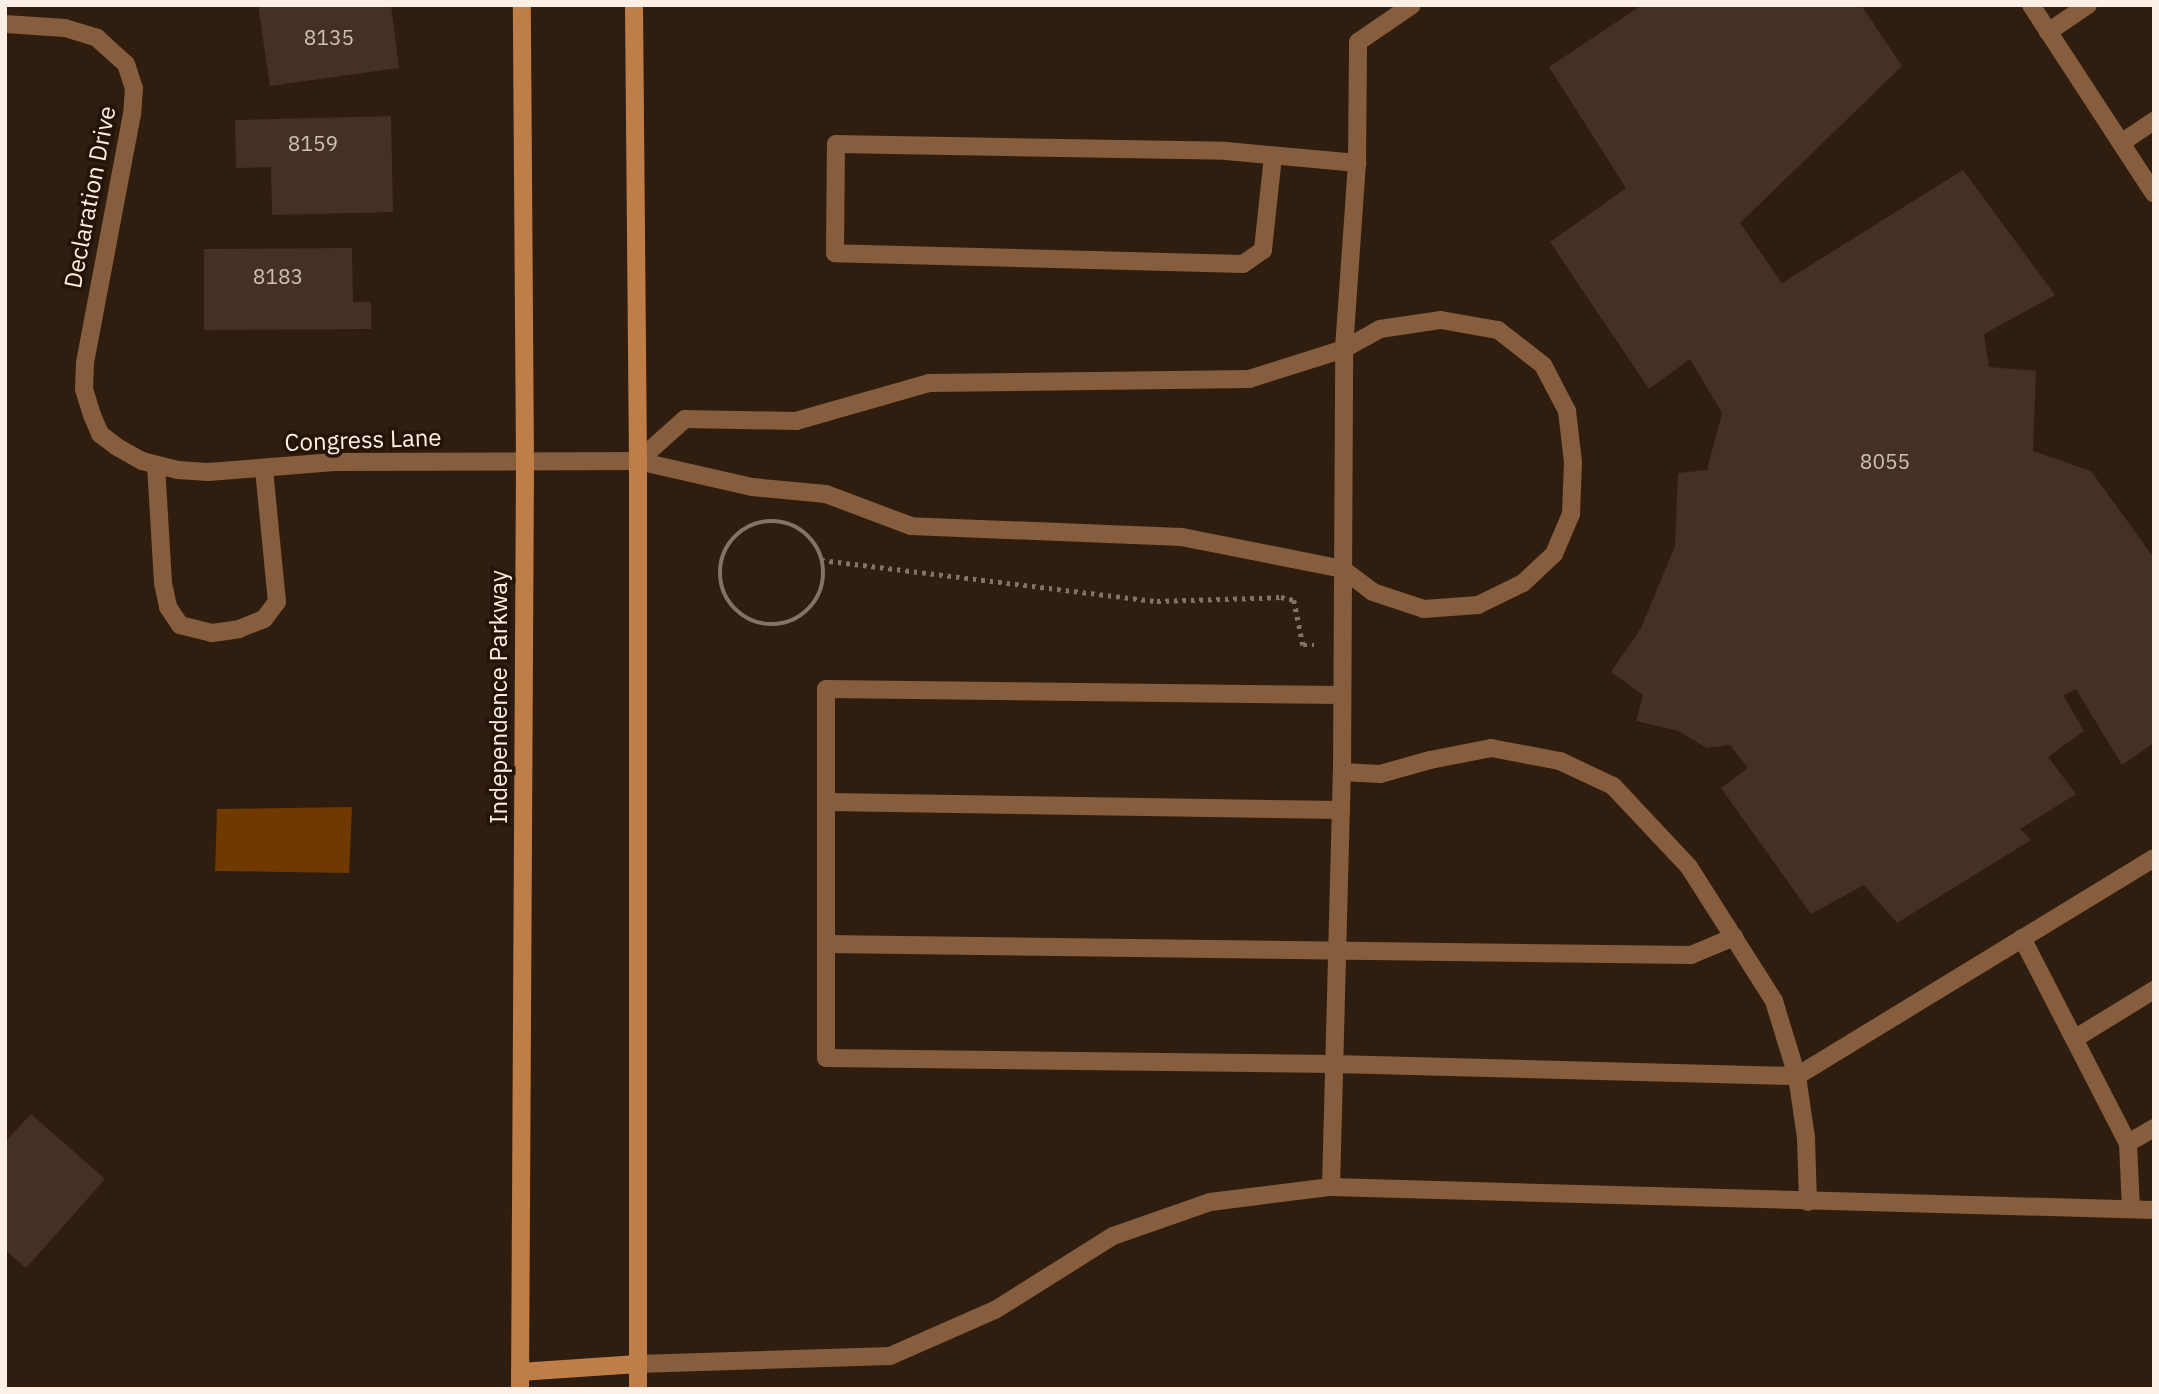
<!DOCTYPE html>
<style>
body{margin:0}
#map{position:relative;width:2159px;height:1394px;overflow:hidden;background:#2f1d0f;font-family:"IBM Plex Sans",sans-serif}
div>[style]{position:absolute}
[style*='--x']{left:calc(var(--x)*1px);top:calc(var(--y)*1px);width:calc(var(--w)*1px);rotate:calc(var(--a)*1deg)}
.water>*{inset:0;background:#6f3900}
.building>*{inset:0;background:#443123}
.path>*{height:4.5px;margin-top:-2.25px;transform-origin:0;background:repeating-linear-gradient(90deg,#837367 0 3.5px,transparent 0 8.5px)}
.path>.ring{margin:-2.25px;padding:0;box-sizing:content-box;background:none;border:4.5px solid #837367;border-radius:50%}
.service>*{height:18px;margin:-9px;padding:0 9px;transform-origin:9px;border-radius:9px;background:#865d3d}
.minor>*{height:18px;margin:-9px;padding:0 9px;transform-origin:9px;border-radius:9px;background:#865d3d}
.secondary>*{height:18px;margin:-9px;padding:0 9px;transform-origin:9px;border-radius:9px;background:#bf7d48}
span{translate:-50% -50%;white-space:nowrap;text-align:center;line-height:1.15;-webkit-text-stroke:7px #251406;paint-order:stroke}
.number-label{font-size:21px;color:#cec0b5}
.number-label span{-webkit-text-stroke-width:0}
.street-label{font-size:24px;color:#fcefe6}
.frame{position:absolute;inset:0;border:7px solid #fcefe6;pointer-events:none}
</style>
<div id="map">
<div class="water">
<div style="clip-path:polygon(352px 807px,349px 873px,215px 871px,217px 809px)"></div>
</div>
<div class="building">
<div style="clip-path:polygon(258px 5px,391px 5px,399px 68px,270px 86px)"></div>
<div style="clip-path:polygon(1642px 5px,1861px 5px,1902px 66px,1740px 223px,1782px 283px,1963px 170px,2055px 295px,1984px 334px,1989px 367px,2036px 371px,2033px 451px,2091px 471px,2154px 558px,2154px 743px,2122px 765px,2076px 689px,2063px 695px,2084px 731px,2048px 757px,2076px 794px,2020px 829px,2031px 840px,1897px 923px,1864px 885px,1811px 914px,1721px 788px,1748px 768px,1730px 745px,1707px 748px,1678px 731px,1636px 721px,1643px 695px,1611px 672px,1641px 628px,1675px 546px,1678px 473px,1707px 470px,1722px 413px,1690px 359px,1649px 389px,1550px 242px,1626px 188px,1549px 67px)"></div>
<div style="clip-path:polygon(391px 116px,393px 212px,272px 215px,271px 167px,236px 168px,235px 120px)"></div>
<div style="clip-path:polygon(352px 248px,353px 302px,371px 302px,371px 329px,204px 330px,204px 249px)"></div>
<div style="clip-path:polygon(31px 1114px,105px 1179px,26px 1268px,5px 1250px,5px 1142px)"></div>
</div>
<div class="path">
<div class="ring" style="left:720px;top:521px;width:99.5px;height:99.5px"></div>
<div style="--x:821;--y:560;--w:338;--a:7"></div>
<div style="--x:1157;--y:601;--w:124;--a:-1.8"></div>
<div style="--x:1281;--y:597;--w:13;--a:13"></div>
<div style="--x:1294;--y:600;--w:46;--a:78.7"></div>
<div style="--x:1303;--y:645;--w:11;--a:0"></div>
</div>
<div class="service">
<div style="--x:2031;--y:5;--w:225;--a:56.9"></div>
<div style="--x:2048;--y:32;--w:48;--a:-34"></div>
<div style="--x:2121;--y:143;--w:40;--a:-34"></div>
<div style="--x:1273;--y:156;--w:95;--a:96.1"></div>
<div style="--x:1263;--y:250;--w:24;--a:145"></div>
<div style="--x:1243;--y:264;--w:408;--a:-178.5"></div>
<div style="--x:835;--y:253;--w:109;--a:-89.5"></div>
<div style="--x:836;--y:144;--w:390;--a:1"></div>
<div style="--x:1226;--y:151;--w:132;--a:5.2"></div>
<div style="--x:1441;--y:320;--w:58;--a:10"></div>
<div style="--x:1498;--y:330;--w:57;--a:37.9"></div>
<div style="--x:1543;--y:365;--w:52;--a:62.4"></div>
<div style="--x:1567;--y:411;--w:51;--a:83.3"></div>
<div style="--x:1573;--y:462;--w:52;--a:92.2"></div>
<div style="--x:1571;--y:514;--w:43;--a:113"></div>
<div style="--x:1554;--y:554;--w:42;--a:136.9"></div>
<div style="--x:1523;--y:583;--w:50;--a:153.9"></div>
<div style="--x:1478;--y:605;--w:54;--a:175.8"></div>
<div style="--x:1424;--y:609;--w:54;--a:-161.6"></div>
<div style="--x:1373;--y:592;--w:38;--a:-143"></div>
<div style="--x:1343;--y:569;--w:164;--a:-168.8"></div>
<div style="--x:1182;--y:537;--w:271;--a:-177.7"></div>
<div style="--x:911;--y:526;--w:91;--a:-159.4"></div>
<div style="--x:826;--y:494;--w:74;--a:-174.6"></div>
<div style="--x:752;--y:487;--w:117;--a:-167.2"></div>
<div style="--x:638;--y:461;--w:63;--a:-41.8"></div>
<div style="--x:685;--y:419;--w:111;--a:1"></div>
<div style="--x:796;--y:421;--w:138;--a:-15.9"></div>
<div style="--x:929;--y:383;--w:320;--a:-0.7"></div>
<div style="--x:1249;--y:379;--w:100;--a:-17.5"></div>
<div style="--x:1344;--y:349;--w:41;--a:-29.1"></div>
<div style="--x:1380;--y:329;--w:62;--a:-8.4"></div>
<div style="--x:156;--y:465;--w:118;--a:86.6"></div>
<div style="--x:163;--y:583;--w:25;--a:78"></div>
<div style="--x:168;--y:607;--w:22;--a:56"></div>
<div style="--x:180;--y:625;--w:33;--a:14"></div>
<div style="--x:212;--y:633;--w:27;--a:-8"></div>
<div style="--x:239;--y:629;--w:27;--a:-22"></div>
<div style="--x:264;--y:619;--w:21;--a:-53"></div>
<div style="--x:277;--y:602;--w:134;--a:-95.6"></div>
<div style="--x:1342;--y:695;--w:516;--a:-179.33"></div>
<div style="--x:826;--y:689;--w:369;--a:90"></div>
<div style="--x:826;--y:1058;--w:508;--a:0.68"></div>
<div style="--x:1334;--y:1064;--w:463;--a:1.5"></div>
<div style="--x:1797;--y:1076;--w:418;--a:-31.4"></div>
<div style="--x:1342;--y:772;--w:38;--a:3"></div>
<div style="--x:1380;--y:774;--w:52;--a:-15.6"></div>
<div style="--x:1430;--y:760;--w:62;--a:-11.1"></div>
<div style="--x:1491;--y:748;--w:70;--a:10.7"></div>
<div style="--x:1560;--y:761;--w:59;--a:25.3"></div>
<div style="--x:1613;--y:786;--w:111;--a:46.8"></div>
<div style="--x:1689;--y:867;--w:159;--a:57.6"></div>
<div style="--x:1774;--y:1001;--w:78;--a:73"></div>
<div style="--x:1797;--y:1076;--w:63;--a:81.7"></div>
<div style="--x:1806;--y:1138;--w:64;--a:88.2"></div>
<div style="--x:827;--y:802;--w:514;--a:0.89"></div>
<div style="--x:2022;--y:938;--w:231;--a:62.7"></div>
<div style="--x:2128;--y:1143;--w:66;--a:87.4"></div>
<div style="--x:826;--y:944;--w:865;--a:0.73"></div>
<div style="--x:1691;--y:955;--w:47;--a:-22.7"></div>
<div style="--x:2074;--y:1039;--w:94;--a:-31.5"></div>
<div style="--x:2128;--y:1143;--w:30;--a:-30"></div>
<div style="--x:1331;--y:1187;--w:415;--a:-88.5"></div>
<div style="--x:1342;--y:772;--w:423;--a:-89.7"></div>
<div style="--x:1344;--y:349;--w:186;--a:-86"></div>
<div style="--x:1357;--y:163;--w:121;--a:-89.5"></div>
<div style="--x:1358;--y:42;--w:65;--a:-34.4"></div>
<div style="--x:638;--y:1364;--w:252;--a:-1.8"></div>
<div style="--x:890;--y:1356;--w:115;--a:-23.7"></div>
<div style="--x:995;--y:1310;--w:139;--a:-32.1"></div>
<div style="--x:1113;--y:1236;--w:103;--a:-19.3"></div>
<div style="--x:1210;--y:1202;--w:122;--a:-7.1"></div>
<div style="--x:1331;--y:1187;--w:823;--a:1.6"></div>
</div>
<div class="minor">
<div style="--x:5;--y:24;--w:60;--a:3.8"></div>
<div style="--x:65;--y:28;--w:34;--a:17"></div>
<div style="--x:97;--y:38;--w:39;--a:42"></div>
<div style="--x:126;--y:64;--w:25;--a:72"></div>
<div style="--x:134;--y:88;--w:26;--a:94"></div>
<div style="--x:132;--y:114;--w:252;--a:100.7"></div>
<div style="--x:85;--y:362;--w:27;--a:92"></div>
<div style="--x:84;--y:389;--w:27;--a:73"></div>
<div style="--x:92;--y:415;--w:21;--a:67"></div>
<div style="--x:100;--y:434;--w:21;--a:37"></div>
<div style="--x:117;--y:447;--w:29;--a:29"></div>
<div style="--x:142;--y:461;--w:37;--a:14"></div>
<div style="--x:178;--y:470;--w:30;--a:4"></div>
<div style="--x:208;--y:472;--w:127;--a:-4.5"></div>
<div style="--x:335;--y:462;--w:303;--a:-0.2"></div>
</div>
<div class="secondary">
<div style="--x:634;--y:5;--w:456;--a:89.5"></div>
<div style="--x:638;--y:461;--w:928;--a:90"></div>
<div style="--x:520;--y:1372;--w:118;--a:-3.9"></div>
<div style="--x:520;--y:1389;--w:927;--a:-89.69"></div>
<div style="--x:525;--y:462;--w:457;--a:-90.4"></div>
</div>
<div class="number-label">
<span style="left:329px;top:37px">8135</span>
<span style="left:313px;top:143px">8159</span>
<span style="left:278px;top:276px">8183</span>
<span style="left:1885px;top:461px">8055</span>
</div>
<div class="street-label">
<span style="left:90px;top:197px;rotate:-79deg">Declaration Drive</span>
<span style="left:363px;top:440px;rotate:-2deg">Congress Lane</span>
<span style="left:499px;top:697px;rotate:-90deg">Independence Parkway</span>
</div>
<div class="frame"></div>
</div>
